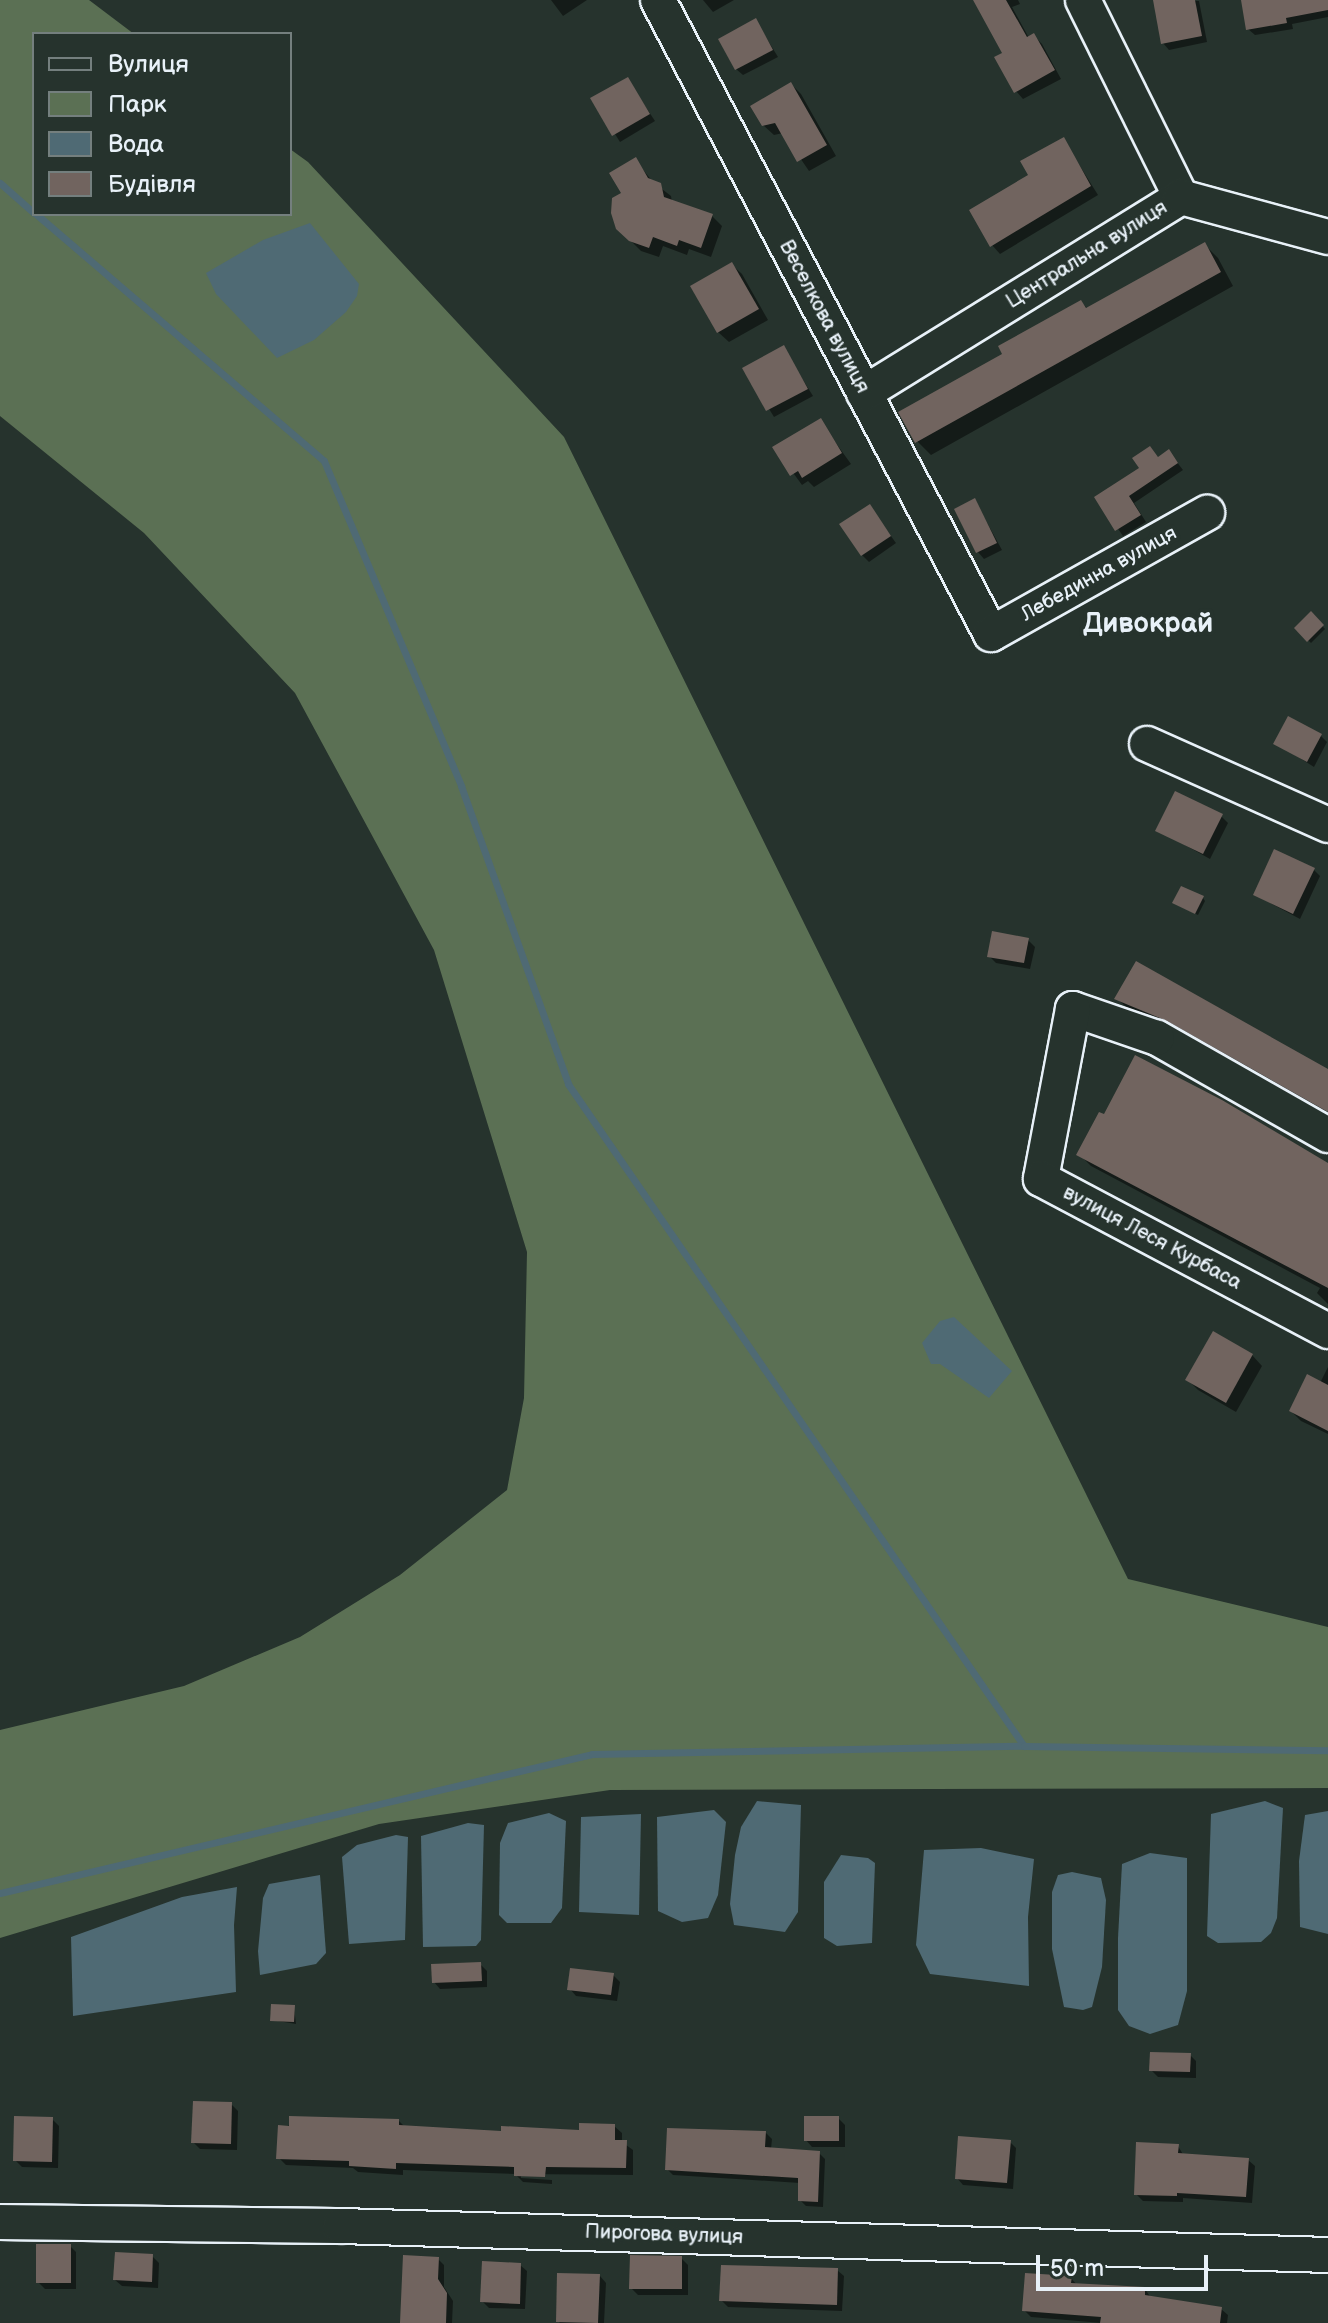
<!DOCTYPE html>
<meta charset="utf-8">
<style>
body{margin:0}
#map{position:relative;width:1328px;height:2323px;overflow:hidden;background:#26332d;font-family:"Balsamiq Sans",sans-serif}
div>[style]{position:absolute}
[style*='--x']{left:calc(var(--x)*1px);top:calc(var(--y)*1px);width:calc(var(--w)*1px);rotate:calc(var(--a)*1deg)}
.green>*{inset:0;background:#5b7054}
.water>*{inset:0;background:#4f6a74}
.shadow>*{inset:0;background:#0007}
.stream>*{height:7px;margin:-3.5px;padding:0 3.5px;transform-origin:3.5px;border-radius:3.5px;background:#4f6a74}
.building>*{inset:0;background:#71645f}
.roads{filter:drop-shadow(2px 0 #e8f1f8) drop-shadow(-2px 0 #e8f1f8) drop-shadow(0 2px #e8f1f8) drop-shadow(0 -2px #e8f1f8)}
.minor>*{height:34px;margin:-17px;padding:0 17px;transform-origin:17px;border-radius:17px;background:#26332d}
span{translate:-50% -50%;white-space:nowrap;text-align:center;line-height:1.15;-webkit-text-stroke:8px #26332d;paint-order:stroke}
.street-label{font-size:20px;color:#e8f1f8}
.district-label{font-size:28px;color:#e8f1f8;font-weight:700}
.legend{position:absolute;left:32px;top:32px;width:260px;height:184px;box-sizing:border-box;background:#26332d;border:2px solid #747f7e;margin:0;padding:10px 14px;list-style:none;font-size:24px;color:#e8f1f8}
.legend li{display:flex;align-items:center;gap:16px;height:40px}
.legend b{width:40px;border:2px solid #747f7e}
.scale{position:absolute;left:1036px;top:2255px;width:172px;height:36px;box-sizing:border-box;border:4px solid #e8f1f8;border-top:0;padding-left:10px;font-size:24px;line-height:28px;white-space:nowrap;color:#e8f1f8;-webkit-text-stroke:6px #26332d;paint-order:stroke}
</style>
<div id="map">
<div class="green">
<div style="clip-path:polygon(0 0,89px 0,134px 34px,34px 34px,34px 214px,290px 214px,290px 149px,308px 162px,564px 437px,1128px 1579px,1328px 1627px,1328px 1788px,610px 1790px,379px 1824px,0 1938px,0 1730px,184px 1686px,300px 1637px,400px 1575px,507px 1490px,524px 1398px,527px 1252px,434px 950px,295px 693px,144px 533px,0 416px)"></div>
</div>
<div class="water">
<div style="clip-path:polygon(310px 223px,359px 284px,357px 296px,346px 312px,314px 340px,277px 358px,216px 294px,206px 273px,263px 240px)"></div>
<div style="clip-path:polygon(954px 1317px,1012px 1371px,989px 1398px,940px 1364px,931px 1364px,922px 1343px,940px 1321px)"></div>
<div style="clip-path:polygon(757px 1801px,801px 1805px,798px 1912px,785px 1932px,734px 1925px,730px 1904px,735px 1855px,741px 1827px)"></div>
<div style="clip-path:polygon(1265px 1801px,1283px 1808px,1277px 1918px,1271px 1933px,1261px 1942px,1218px 1943px,1207px 1936px,1211px 1814px)"></div>
<div style="clip-path:polygon(714px 1810px,726px 1822px,718px 1895px,708px 1918px,682px 1922px,658px 1911px,657px 1817px)"></div>
<div style="clip-path:polygon(1328px 1811px,1328px 1934px,1300px 1927px,1299px 1861px,1305px 1815px)"></div>
<div style="clip-path:polygon(549px 1813px,566px 1821px,562px 1908px,551px 1923px,507px 1923px,499px 1915px,500px 1843px,508px 1823px)"></div>
<div style="clip-path:polygon(641px 1814px,639px 1915px,579px 1912px,581px 1817px)"></div>
<div style="clip-path:polygon(468px 1823px,484px 1825px,481px 1940px,476px 1946px,423px 1947px,421px 1836px)"></div>
<div style="clip-path:polygon(396px 1835px,408px 1837px,405px 1940px,349px 1944px,342px 1857px,357px 1845px)"></div>
<div style="clip-path:polygon(981px 1848px,1034px 1859px,1028px 1917px,1029px 1986px,930px 1974px,916px 1945px,924px 1850px)"></div>
<div style="clip-path:polygon(1150px 1853px,1187px 1858px,1187px 1991px,1178px 2025px,1150px 2034px,1129px 2026px,1118px 2010px,1118px 1938px,1122px 1864px)"></div>
<div style="clip-path:polygon(841px 1855px,868px 1858px,875px 1863px,872px 1943px,837px 1946px,824px 1938px,824px 1882px)"></div>
<div style="clip-path:polygon(1072px 1872px,1101px 1878px,1106px 1900px,1102px 1967px,1092px 2007px,1083px 2010px,1064px 2007px,1052px 1949px,1052px 1892px,1058px 1875px)"></div>
<div style="clip-path:polygon(320px 1875px,326px 1953px,316px 1964px,260px 1975px,258px 1951px,263px 1898px,269px 1884px)"></div>
<div style="clip-path:polygon(237px 1887px,234px 1925px,236px 1992px,73px 2016px,71px 1937px,182px 1897px)"></div>
</div>
<div class="shadow">
<div style="clip-path:polygon(551px 0,587px 0,563px 16px)"></div>
<div style="clip-path:polygon(703px 0,734px 0,713px 12px)"></div>
<div style="clip-path:polygon(976px 0,1018px 0,1020px 4px,1012px 7px,1029px 38px,1034px 36px,1042px 44px,1061px 79px,1023px 99px,1016px 91px,1005px 53px)"></div>
<div style="clip-path:polygon(1166px 0,1199px 1px,1207px 42px,1169px 50px,1163px 43px)"></div>
<div style="clip-path:polygon(1243px 0,1328px 0,1328px 17px,1292px 24px,1293px 29px,1255px 35px,1248px 29px)"></div>
<div style="clip-path:polygon(756px 21px,778px 57px,743px 75px,736px 69px)"></div>
<div style="clip-path:polygon(627px 79px,655px 121px,620px 142px,593px 99px)"></div>
<div style="clip-path:polygon(791px 84px,801px 94px,836px 156px,809px 171px,783px 133px,774px 135px,763px 125px)"></div>
<div style="clip-path:polygon(1063px 139px,1098px 195px,1000px 254px,992px 245px,1031px 176px)"></div>
<div style="clip-path:polygon(635px 160px,653px 182px,671px 196px,672px 202px,712px 216px,722px 226px,711px 257px,689px 249px,687px 255px,663px 246px,659px 257px,641px 251px,618px 228px)"></div>
<div style="clip-path:polygon(1204px 244px,1218px 258px,1233px 286px,931px 455px,917px 441px,1005px 355px,1081px 302px,1088px 309px)"></div>
<div style="clip-path:polygon(731px 264px,742px 274px,768px 320px,729px 342px,718px 332px)"></div>
<div style="clip-path:polygon(783px 348px,813px 396px,774px 417px,745px 369px)"></div>
<div style="clip-path:polygon(820px 421px,851px 464px,814px 487px,808px 481px,802px 485px,775px 448px)"></div>
<div style="clip-path:polygon(1150px 449px,1159px 458px,1169px 452px,1183px 470px,1134px 503px,1146px 522px,1123px 536px,1097px 498px,1142px 469px)"></div>
<div style="clip-path:polygon(975px 501px,1002px 550px,984px 559px,978px 552px)"></div>
<div style="clip-path:polygon(869px 506px,896px 543px,869px 562px,862px 555px)"></div>
<div style="clip-path:polygon(1311px 614px,1325px 629px,1311px 643px,1296px 628px)"></div>
<div style="clip-path:polygon(1321px 736px,1327px 742px,1314px 767px,1276px 743px)"></div>
<div style="clip-path:polygon(1221px 816px,1228px 823px,1210px 859px,1158px 830px)"></div>
<div style="clip-path:polygon(1313px 869px,1320px 876px,1300px 919px,1255px 895px)"></div>
<div style="clip-path:polygon(1203px 898px,1205px 901px,1198px 915px,1177px 905px)"></div>
<div style="clip-path:polygon(1028px 940px,1035px 947px,1030px 969px,996px 963px,989px 956px)"></div>
<div style="clip-path:polygon(1117px 998px,1328px 1071px,1328px 1115px,1129px 1010px)"></div>
<div style="clip-path:polygon(1079px 1154px,1328px 1165px,1328px 1304px,1317px 1293px,1320px 1288px,1091px 1166px)"></div>
<div style="clip-path:polygon(1252px 1355px,1262px 1366px,1236px 1412px,1198px 1390px,1188px 1380px)"></div>
<div style="clip-path:polygon(1328px 1367px,1328px 1434px,1301px 1421px,1291px 1411px,1320px 1383px)"></div>
<div style="clip-path:polygon(480px 1964px,487px 1971px,487px 1987px,440px 1989px,434px 1982px)"></div>
<div style="clip-path:polygon(613px 1975px,620px 1982px,617px 2001px,576px 1996px,570px 1989px)"></div>
<div style="clip-path:polygon(294px 2007px,296px 2024px,272px 2020px)"></div>
<div style="clip-path:polygon(1190px 2055px,1196px 2061px,1196px 2078px,1158px 2077px,1151px 2070px)"></div>
<div style="clip-path:polygon(231px 2104px,238px 2111px,237px 2150px,200px 2149px,193px 2142px)"></div>
<div style="clip-path:polygon(291px 2118px,399px 2121px,406px 2128px,503px 2134px,581px 2132px,614px 2126px,622px 2133px,622px 2142px,633px 2150px,633px 2175px,521px 2174px,521px 2178px,552px 2180px,552px 2184px,523px 2182px,515px 2174px,403px 2170px,403px 2175px,358px 2172px,353px 2168px,286px 2165px,279px 2158px)"></div>
<div style="clip-path:polygon(838px 2118px,845px 2125px,845px 2147px,812px 2147px,806px 2140px)"></div>
<div style="clip-path:polygon(52px 2119px,59px 2126px,58px 2168px,22px 2167px,15px 2160px)"></div>
<div style="clip-path:polygon(766px 2133px,772px 2139px,771px 2149px,819px 2153px,825px 2159px,823px 2207px,806px 2206px,800px 2200px,800px 2183px,673px 2175px,667px 2169px)"></div>
<div style="clip-path:polygon(1010px 2142px,1016px 2148px,1013px 2189px,963px 2185px,957px 2178px)"></div>
<div style="clip-path:polygon(1178px 2146px,1184px 2156px,1248px 2160px,1255px 2166px,1252px 2203px,1183px 2198px,1183px 2202px,1143px 2201px,1136px 2194px)"></div>
<div style="clip-path:polygon(70px 2246px,76px 2252px,76px 2289px,45px 2289px,38px 2282px)"></div>
<div style="clip-path:polygon(152px 2256px,159px 2263px,158px 2288px,122px 2286px,115px 2280px)"></div>
<div style="clip-path:polygon(681px 2258px,688px 2265px,688px 2295px,638px 2295px,631px 2288px)"></div>
<div style="clip-path:polygon(438px 2259px,444px 2265px,444px 2287px,453px 2301px,452px 2323px,402px 2323px)"></div>
<div style="clip-path:polygon(520px 2265px,527px 2271px,525px 2309px,489px 2308px,482px 2301px)"></div>
<div style="clip-path:polygon(837px 2270px,844px 2276px,842px 2311px,728px 2307px,721px 2300px)"></div>
<div style="clip-path:polygon(600px 2276px,606px 2283px,604px 2323px,559px 2323px)"></div>
<div style="clip-path:polygon(1071px 2278px,1077px 2285px,1145px 2289px,1151px 2298px,1221px 2309px,1228px 2315px,1227px 2323px,1102px 2323px,1031px 2317px,1024px 2310px)"></div>
</div>
<div class="stream">
<div style="--x:0;--y:183;--w:45;--a:41.4"></div>
<div style="--x:36;--y:214;--w:379;--a:40.6"></div>
<div style="--x:324;--y:461;--w:353;--a:67.1"></div>
<div style="--x:461;--y:786;--w:317;--a:70.2"></div>
<div style="--x:568;--y:1084;--w:804;--a:55.44"></div>
<div style="--x:0;--y:1893;--w:608;--a:-13.21"></div>
<div style="--x:592;--y:1754;--w:432;--a:-1.1"></div>
<div style="--x:1024;--y:1746;--w:304;--a:0.8"></div>
</div>
<div class="building">
<div style="clip-path:polygon(973px 0,1006px 0,1027px 37px,1034px 33px,1055px 70px,1014px 93px,994px 57px,1002px 53px)"></div>
<div style="clip-path:polygon(1153px 0,1195px 0,1202px 36px,1161px 44px)"></div>
<div style="clip-path:polygon(1241px 0,1328px 0,1328px 10px,1286px 18px,1287px 23px,1246px 30px)"></div>
<div style="clip-path:polygon(756px 18px,773px 50px,735px 70px,718px 39px)"></div>
<div style="clip-path:polygon(628px 77px,650px 114px,612px 136px,590px 98px)"></div>
<div style="clip-path:polygon(791px 82px,827px 145px,797px 162px,775px 123px,762px 126px,750px 106px)"></div>
<div style="clip-path:polygon(1064px 137px,1091px 186px,990px 247px,969px 210px,1028px 175px,1020px 161px)"></div>
<div style="clip-path:polygon(636px 157px,648px 178px,661px 183px,664px 197px,713px 214px,701px 248px,679px 240px,677px 246px,653px 237px,649px 248px,629px 241px,616px 229px,611px 213px,612px 198px,621px 193px,609px 173px)"></div>
<div style="clip-path:polygon(1205px 242px,1221px 272px,915px 443px,898px 412px,1002px 354px,998px 346px,1081px 300px,1086px 308px)"></div>
<div style="clip-path:polygon(732px 262px,759px 309px,717px 333px,690px 286px)"></div>
<div style="clip-path:polygon(784px 345px,808px 389px,766px 411px,742px 368px)"></div>
<div style="clip-path:polygon(821px 418px,842px 453px,802px 478px,798px 471px,790px 476px,772px 447px)"></div>
<div style="clip-path:polygon(1150px 446px,1158px 457px,1169px 449px,1178px 463px,1129px 496px,1141px 515px,1115px 531px,1094px 497px,1139px 468px,1132px 458px)"></div>
<div style="clip-path:polygon(975px 498px,997px 543px,976px 553px,954px 509px)"></div>
<div style="clip-path:polygon(870px 504px,891px 536px,861px 556px,839px 524px)"></div>
<div style="clip-path:polygon(1311px 611px,1324px 625px,1307px 642px,1294px 628px)"></div>
<div style="clip-path:polygon(1288px 716px,1322px 734px,1307px 762px,1273px 744px)"></div>
<div style="clip-path:polygon(1175px 791px,1223px 814px,1203px 854px,1155px 831px)"></div>
<div style="clip-path:polygon(1274px 849px,1315px 868px,1293px 914px,1253px 895px)"></div>
<div style="clip-path:polygon(1181px 886px,1204px 896px,1195px 914px,1172px 903px)"></div>
<div style="clip-path:polygon(992px 931px,1029px 938px,1024px 963px,987px 957px)"></div>
<div style="clip-path:polygon(1136px 961px,1328px 1069px,1328px 1112px,1167px 1021px,1114px 999px)"></div>
<div style="clip-path:polygon(1135px 1055px,1222px 1100px,1328px 1163px,1328px 1288px,1076px 1155px,1099px 1112px,1104px 1114px)"></div>
<div style="clip-path:polygon(1213px 1331px,1253px 1354px,1226px 1403px,1185px 1380px)"></div>
<div style="clip-path:polygon(1307px 1374px,1328px 1385px,1328px 1431px,1289px 1411px)"></div>
<div style="clip-path:polygon(481px 1962px,482px 1981px,432px 1983px,431px 1964px)"></div>
<div style="clip-path:polygon(570px 1968px,614px 1973px,611px 1995px,567px 1990px)"></div>
<div style="clip-path:polygon(271px 2004px,295px 2005px,294px 2022px,270px 2021px)"></div>
<div style="clip-path:polygon(1150px 2052px,1191px 2053px,1190px 2072px,1149px 2071px)"></div>
<div style="clip-path:polygon(193px 2101px,232px 2102px,231px 2144px,191px 2143px)"></div>
<div style="clip-path:polygon(14px 2116px,53px 2117px,52px 2162px,13px 2161px)"></div>
<div style="clip-path:polygon(289px 2116px,399px 2119px,399px 2125px,501px 2131px,501px 2126px,579px 2130px,579px 2123px,615px 2124px,615px 2140px,627px 2140px,626px 2168px,546px 2167px,545px 2177px,514px 2176px,514px 2167px,396px 2163px,396px 2169px,349px 2166px,349px 2161px,276px 2159px,278px 2125px,289px 2126px)"></div>
<div style="clip-path:polygon(804px 2116px,839px 2116px,839px 2141px,804px 2141px)"></div>
<div style="clip-path:polygon(667px 2128px,766px 2131px,765px 2147px,820px 2151px,818px 2202px,798px 2201px,798px 2178px,665px 2170px)"></div>
<div style="clip-path:polygon(958px 2136px,1011px 2140px,1007px 2183px,955px 2179px)"></div>
<div style="clip-path:polygon(1136px 2142px,1179px 2144px,1178px 2153px,1249px 2158px,1246px 2197px,1177px 2193px,1177px 2196px,1134px 2195px)"></div>
<div style="clip-path:polygon(36px 2244px,71px 2244px,71px 2283px,36px 2283px)"></div>
<div style="clip-path:polygon(115px 2252px,153px 2254px,152px 2282px,113px 2280px)"></div>
<div style="clip-path:polygon(403px 2255px,439px 2257px,438px 2279px,447px 2293px,446px 2323px,400px 2323px)"></div>
<div style="clip-path:polygon(630px 2255px,682px 2256px,682px 2289px,629px 2289px)"></div>
<div style="clip-path:polygon(482px 2261px,521px 2263px,520px 2304px,480px 2302px)"></div>
<div style="clip-path:polygon(721px 2265px,838px 2268px,837px 2305px,719px 2301px)"></div>
<div style="clip-path:polygon(557px 2273px,600px 2274px,598px 2323px,556px 2322px)"></div>
<div style="clip-path:polygon(1025px 2273px,1072px 2276px,1071px 2283px,1145px 2287px,1145px 2295px,1222px 2307px,1220px 2323px,1100px 2323px,1101px 2317px,1022px 2311px)"></div>
</div>
<div class="roads">
<div class="minor">
<div style="--x:658;--y:0;--w:716;--a:62.29"></div>
<div style="--x:991;--y:634;--w:248;--a:-29.3"></div>
<div style="--x:1083;--y:0;--w:220;--a:63.6"></div>
<div style="--x:864;--y:393;--w:373;--a:-31.7"></div>
<div style="--x:1181;--y:197;--w:152;--a:15.2"></div>
<div style="--x:1147;--y:744;--w:198;--a:24.1"></div>
<div style="--x:1328;--y:1135;--w:197;--a:-150.4"></div>
<div style="--x:1157;--y:1038;--w:89;--a:-161"></div>
<div style="--x:1073;--y:1009;--w:173;--a:100.7"></div>
<div style="--x:1041;--y:1179;--w:325;--a:27.9"></div>
<div style="--x:0;--y:2222;--w:340;--a:0.7"></div>
<div style="--x:340;--y:2226;--w:988;--a:1.68"></div>
</div>
</div>
<div class="street-label">
<span style="left:1087px;top:255px;rotate:-32deg">Центральна вулиця</span>
<span style="left:824px;top:317px;rotate:62deg">Веселкова вулиця</span>
<span style="left:1099px;top:574px;rotate:-29deg">Лебединна вулиця</span>
<span style="left:1152px;top:1238px;rotate:28deg">вулиця Леся Курбаса</span>
<span style="left:664px;top:2235px;rotate:2deg">Пирогова вулиця</span>
</div>
<div class="district-label">
<span style="left:1148px;top:624px">Дивокрай</span>
</div>
<ul class="legend">
<li><b style="height:10px;background:#26332d"></b>Вулиця</li>
<li><b style="height:22px;background:#5b7054"></b>Парк</li>
<li><b style="height:22px;background:#4f6a74"></b>Вода</li>
<li><b style="height:22px;background:#71645f"></b>Будівля</li>
</ul>
<div class="scale">50 m</div>
</div>
